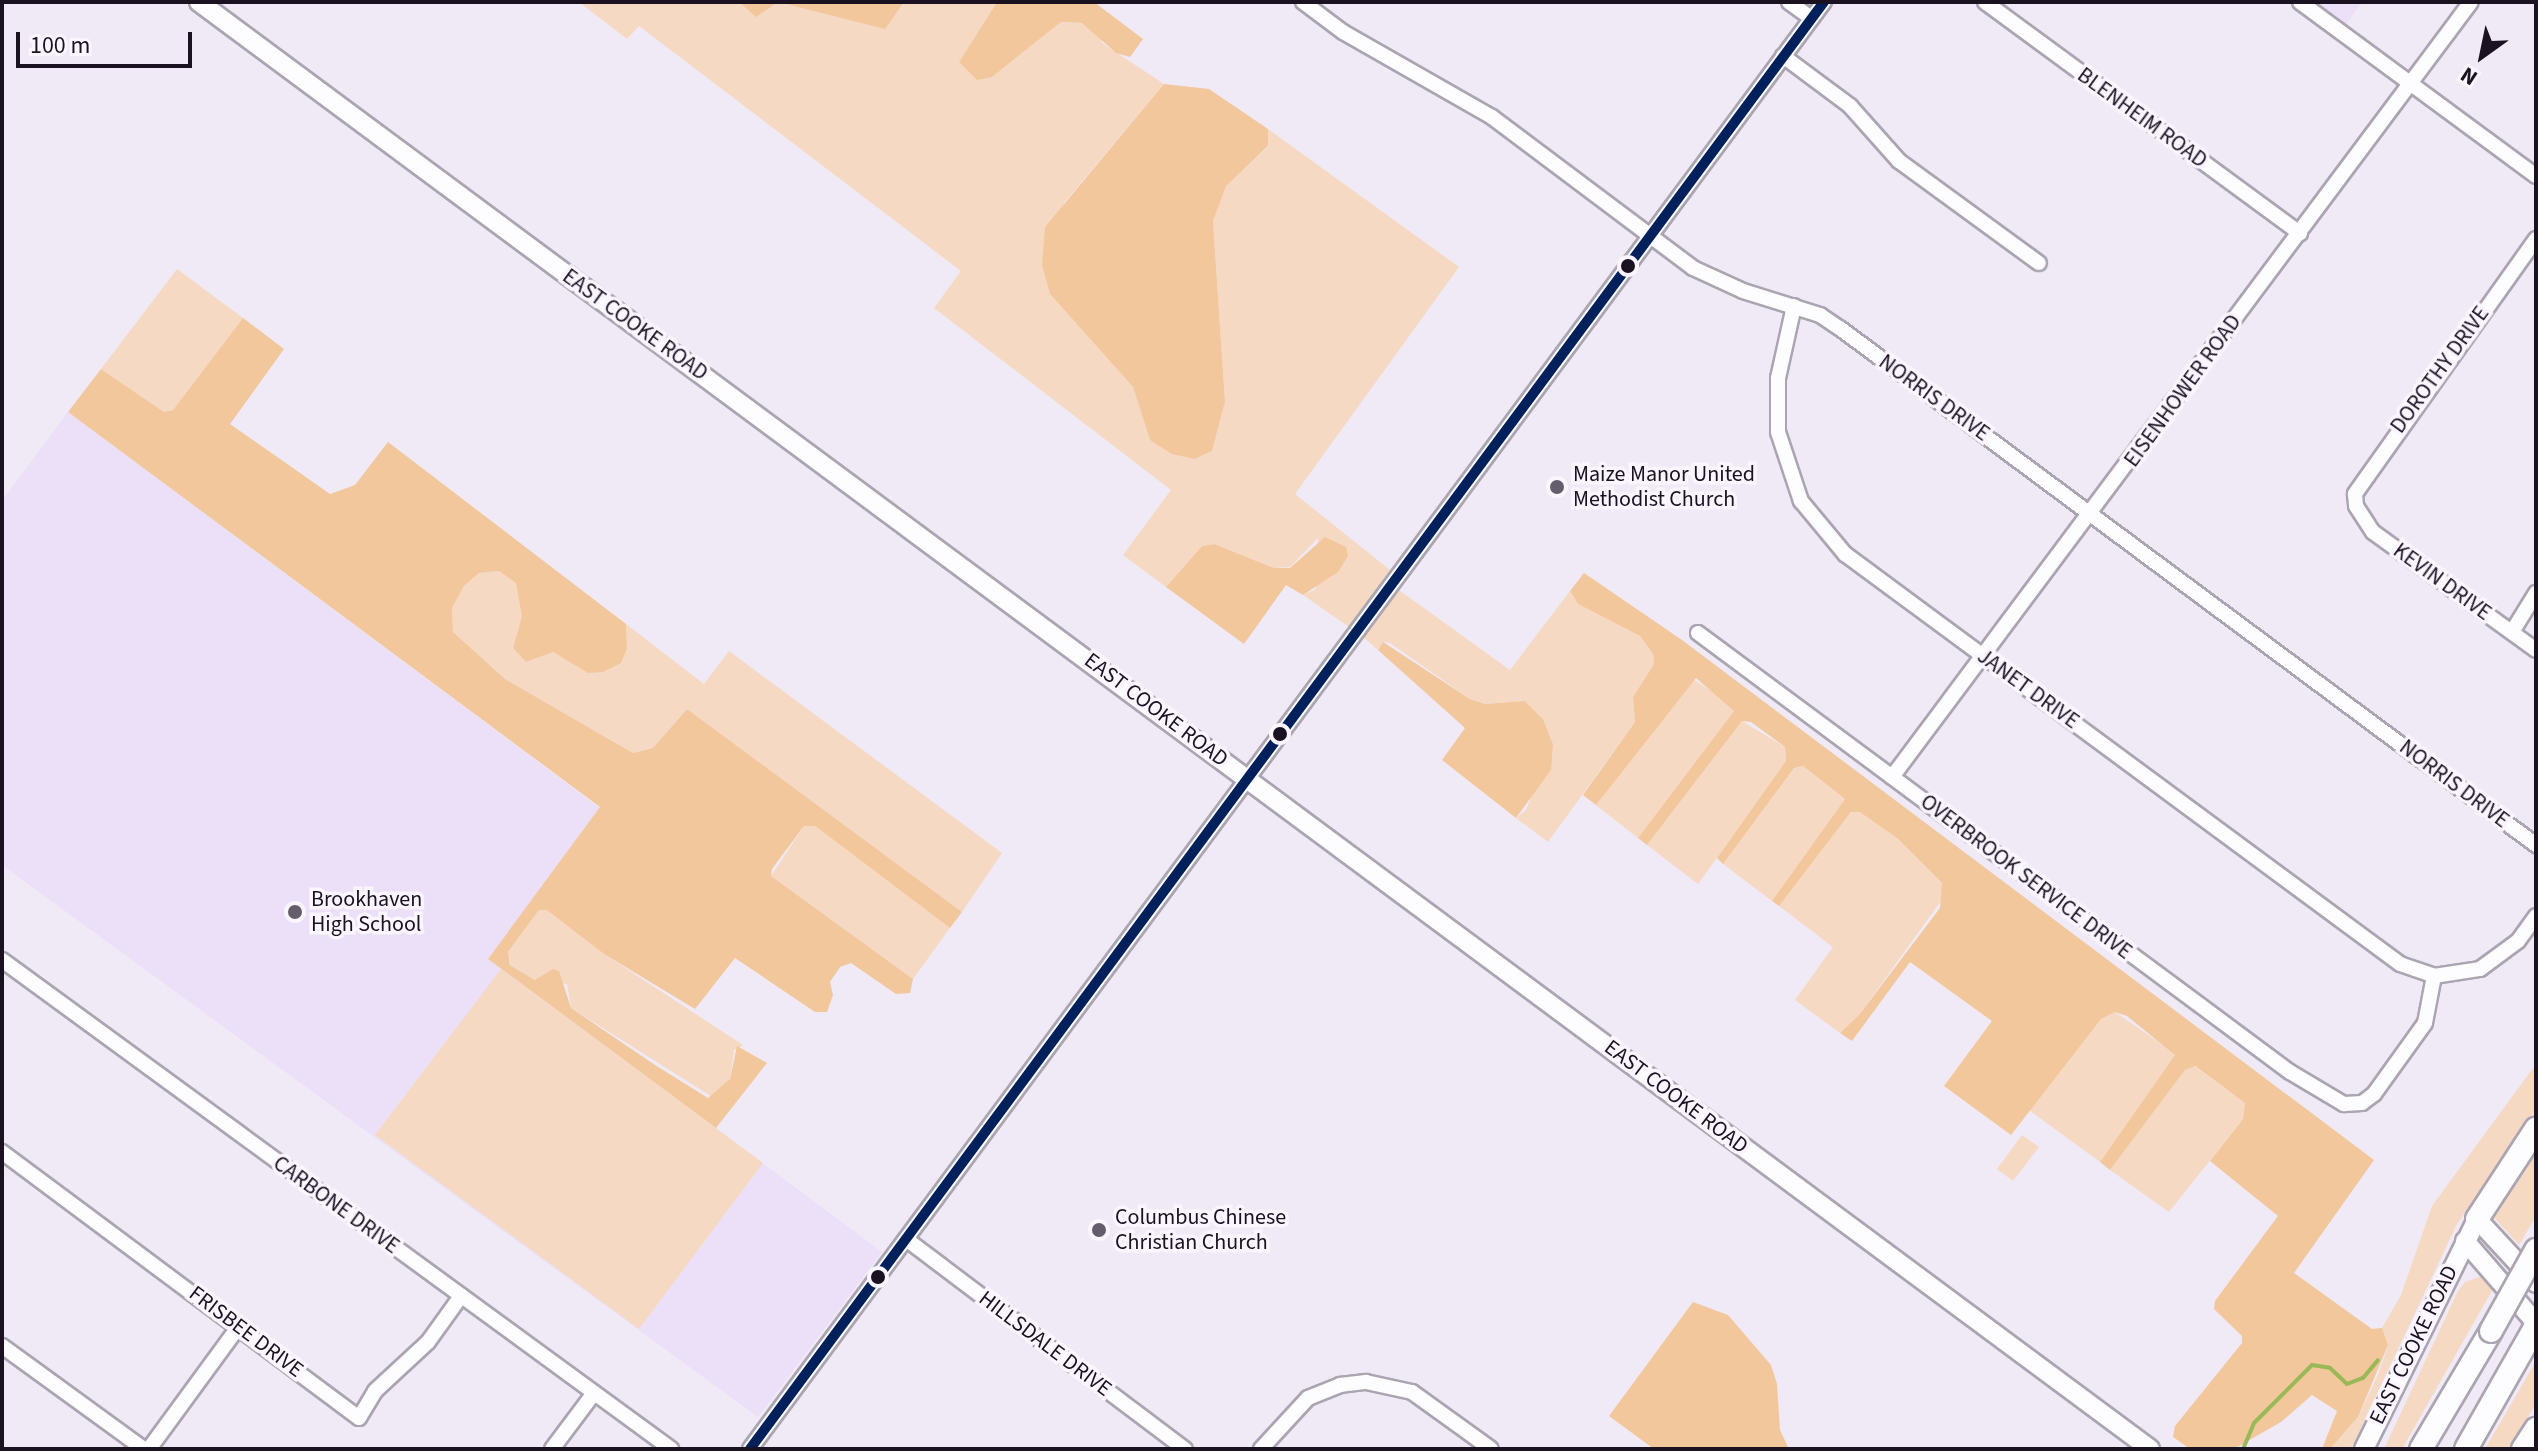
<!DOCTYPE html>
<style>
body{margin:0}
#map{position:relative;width:2538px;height:1451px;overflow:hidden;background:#efeaf5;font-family:"Source Sans 3",sans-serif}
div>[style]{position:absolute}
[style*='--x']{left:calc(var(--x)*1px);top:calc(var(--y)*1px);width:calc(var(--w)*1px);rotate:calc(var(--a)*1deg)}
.built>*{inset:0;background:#ebe0f7}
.green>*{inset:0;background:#f6d9c2}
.forest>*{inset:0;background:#f2c79c}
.stream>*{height:4px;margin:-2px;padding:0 2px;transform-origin:2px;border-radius:2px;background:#99b956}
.roads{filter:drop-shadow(2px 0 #aba4b1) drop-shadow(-2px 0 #aba4b1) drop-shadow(0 2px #aba4b1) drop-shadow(0 -2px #aba4b1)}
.minor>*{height:14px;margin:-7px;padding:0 7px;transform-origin:7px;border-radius:7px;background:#fdfcfe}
.major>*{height:18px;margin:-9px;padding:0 9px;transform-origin:9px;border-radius:9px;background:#fdfcfe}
.highway>*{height:22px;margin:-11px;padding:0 11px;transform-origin:11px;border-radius:11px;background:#fdfcfe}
.bridges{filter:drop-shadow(2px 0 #aba4b1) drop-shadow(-2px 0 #aba4b1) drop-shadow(0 2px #aba4b1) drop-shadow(0 -2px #aba4b1)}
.highway-bridge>*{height:22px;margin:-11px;padding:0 11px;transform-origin:11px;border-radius:11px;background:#fdfcfe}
.bus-1>*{height:10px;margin:-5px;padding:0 5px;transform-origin:5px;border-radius:5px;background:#00205b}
.dots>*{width:22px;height:22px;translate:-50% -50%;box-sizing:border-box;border:4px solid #faf5ff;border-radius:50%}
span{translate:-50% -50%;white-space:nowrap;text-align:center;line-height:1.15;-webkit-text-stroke:7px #faf5ff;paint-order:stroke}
.street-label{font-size:22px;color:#1a1121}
.poi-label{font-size:22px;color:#1a1121}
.left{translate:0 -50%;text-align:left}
.frame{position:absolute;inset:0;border:4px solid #1a1121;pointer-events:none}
.north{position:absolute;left:2442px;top:16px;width:80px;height:80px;-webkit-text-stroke:6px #faf5ff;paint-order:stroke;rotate:213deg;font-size:22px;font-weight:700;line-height:32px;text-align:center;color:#1a1121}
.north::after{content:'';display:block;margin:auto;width:28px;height:36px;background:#1a1121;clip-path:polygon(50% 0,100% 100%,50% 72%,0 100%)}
.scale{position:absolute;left:16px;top:32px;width:176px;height:36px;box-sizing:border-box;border:4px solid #1a1121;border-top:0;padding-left:10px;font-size:24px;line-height:28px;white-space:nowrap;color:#1a1121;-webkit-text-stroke:6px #faf5ff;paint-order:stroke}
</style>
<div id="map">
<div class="built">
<div style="clip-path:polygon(2310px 2px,2362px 2px,2344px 27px)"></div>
<div style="clip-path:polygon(68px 412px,600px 808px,488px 959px,882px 1252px,758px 1417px,2px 865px,2px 501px)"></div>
</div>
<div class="green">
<div style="clip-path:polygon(579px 2px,739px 2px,756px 16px,778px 2px,885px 28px,904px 2px,997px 2px,959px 62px,992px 77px,1061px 22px,1082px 23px,1099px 33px,1102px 43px,1164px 84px,1064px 203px,1050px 294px,1133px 387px,1150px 440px,1195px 459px,1212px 451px,1225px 402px,1213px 221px,1225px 186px,1268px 147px,1268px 129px,1459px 267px,1295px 494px,1390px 570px,1349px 627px,1303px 595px,1316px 589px,1318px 538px,1290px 567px,1274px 568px,1214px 544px,1202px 546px,1166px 587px,1123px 555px,1171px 490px,934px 308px,961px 271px,639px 26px,627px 39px)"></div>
<div style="clip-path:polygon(177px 269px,243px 318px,173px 410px,164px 412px,101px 369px)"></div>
<div style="clip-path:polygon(499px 571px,516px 582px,521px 597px,522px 616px,513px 648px,526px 662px,552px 652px,564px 658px,627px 648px,626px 624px,704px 684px,729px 651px,1002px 853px,962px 912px,687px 709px,653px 748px,633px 753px,505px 679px,453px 632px,452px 608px,464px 586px,479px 573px)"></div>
<div style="clip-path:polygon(1396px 588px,1510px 670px,1570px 591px,1578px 604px,1640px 636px,1653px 654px,1654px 664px,1633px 697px,1635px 722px,1548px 842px,1516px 818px,1526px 810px,1553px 744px,1543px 719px,1525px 701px,1485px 704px,1470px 699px,1390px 643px,1383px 642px,1378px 650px,1362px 636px)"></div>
<div style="clip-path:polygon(1691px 678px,1729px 702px,1734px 711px,1638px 838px,1596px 805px)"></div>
<div style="clip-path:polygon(1742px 721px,1785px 747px,1786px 762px,1698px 884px,1647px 845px)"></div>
<div style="clip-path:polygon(1803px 766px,1845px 799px,1772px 901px,1723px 864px,1794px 768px)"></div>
<div style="clip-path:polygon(1860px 811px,1897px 838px,1942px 883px,1943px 898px,1859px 1015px,1840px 1033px,1795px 1000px,1833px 947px,1779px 906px,1851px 812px)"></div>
<div style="clip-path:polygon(804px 826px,815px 826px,950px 928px,913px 979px,771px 876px)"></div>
<div style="clip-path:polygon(547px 909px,604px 954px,743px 1045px,734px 1050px,730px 1079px,714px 1098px,571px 1008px,567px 984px,535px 980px,511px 965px,508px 952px,539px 910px)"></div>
<div style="clip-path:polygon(501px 969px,763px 1163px,639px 1329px,375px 1135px)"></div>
<div style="clip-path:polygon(2115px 1012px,2176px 1054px,2100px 1162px,2029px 1110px,2101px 1019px)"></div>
<div style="clip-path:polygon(2536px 1064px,2536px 1109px,2457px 1224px,2351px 1449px,2330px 1449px,2358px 1417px,2377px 1377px,2388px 1346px,2382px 1328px,2401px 1295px,2432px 1206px)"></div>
<div style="clip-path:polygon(2194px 1066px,2245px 1103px,2243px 1119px,2169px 1212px,2110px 1170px,2185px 1070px)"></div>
<div style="clip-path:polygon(2022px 1135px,2039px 1147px,2013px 1181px,1997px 1169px)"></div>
<div style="clip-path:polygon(2536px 1144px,2536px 1216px,2519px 1245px,2489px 1212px)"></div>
<div style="clip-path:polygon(2482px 1276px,2493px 1289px,2402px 1449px,2384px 1449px,2458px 1291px,2465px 1282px)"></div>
<div style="clip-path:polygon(2536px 1361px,2536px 1404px,2508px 1449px,2485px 1449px)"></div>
</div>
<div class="forest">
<div style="clip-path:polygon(739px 2px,904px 2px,885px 29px,778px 2px,756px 17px)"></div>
<div style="clip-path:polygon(997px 2px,1094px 2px,1143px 39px,1130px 57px,1116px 53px,1082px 23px,1061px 22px,992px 77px,977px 80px,959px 62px)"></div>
<div style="clip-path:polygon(1164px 84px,1209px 89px,1268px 129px,1268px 146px,1226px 186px,1213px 221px,1225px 402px,1212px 451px,1195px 459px,1172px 454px,1150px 440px,1133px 387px,1050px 294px,1042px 265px,1045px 227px)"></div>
<div style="clip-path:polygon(243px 318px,284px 349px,230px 424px,330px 494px,355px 485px,388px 442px,626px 624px,627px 648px,621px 663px,603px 672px,588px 673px,553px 652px,526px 662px,513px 648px,522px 616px,516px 583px,499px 571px,479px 573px,464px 586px,452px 608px,453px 632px,505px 679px,633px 753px,653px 748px,687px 709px,962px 912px,950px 928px,815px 826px,804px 826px,772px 869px,771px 876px,913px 979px,910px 993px,896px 994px,851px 963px,840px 967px,830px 982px,833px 995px,827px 1012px,815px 1012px,735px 958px,695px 1009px,604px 954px,547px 910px,539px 910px,508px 952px,510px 965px,535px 980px,553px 969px,559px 971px,571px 1008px,655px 1065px,708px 1098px,730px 1079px,737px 1046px,767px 1063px,716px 1128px,488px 959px,600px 807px,68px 412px,101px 369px,164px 412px,173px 410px)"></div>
<div style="clip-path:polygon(1325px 537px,1346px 547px,1348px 556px,1338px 572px,1303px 595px,1286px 585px,1244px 644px,1166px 587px,1202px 546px,1214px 544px,1274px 568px,1290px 568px)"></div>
<div style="clip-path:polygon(1584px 573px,1682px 640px,2374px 1160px,2294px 1273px,2372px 1329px,2382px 1328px,2388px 1345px,2358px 1417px,2330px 1449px,2322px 1449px,2337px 1411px,2312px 1395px,2281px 1422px,2234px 1449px,2190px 1449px,2173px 1437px,2175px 1426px,2242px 1343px,2242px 1336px,2214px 1309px,2215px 1301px,2278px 1216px,2210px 1161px,2243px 1119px,2245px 1103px,2195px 1066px,2185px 1070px,2110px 1170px,2100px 1162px,2175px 1055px,2127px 1016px,2115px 1012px,2101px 1019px,2011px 1135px,1944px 1086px,1992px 1021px,1910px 962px,1852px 1041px,1840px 1033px,1859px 1015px,1940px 908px,1942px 883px,1897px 838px,1860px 812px,1851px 812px,1779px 906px,1772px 901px,1845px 799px,1803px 766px,1794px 768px,1723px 864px,1717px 858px,1786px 761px,1785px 747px,1751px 722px,1742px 721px,1647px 845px,1638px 838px,1734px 711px,1696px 678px,1596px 805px,1583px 795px,1635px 722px,1633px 697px,1654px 664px,1653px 654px,1640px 636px,1578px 604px,1570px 591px)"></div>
<div style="clip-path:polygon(1383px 642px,1470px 699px,1485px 704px,1525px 701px,1543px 719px,1553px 744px,1551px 770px,1516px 818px,1442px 760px,1465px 728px,1378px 650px)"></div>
<div style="clip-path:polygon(1693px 1302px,1728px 1315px,1771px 1365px,1777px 1384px,1780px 1430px,1789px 1449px,1654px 1449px,1609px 1416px)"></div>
</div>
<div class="stream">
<div style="--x:2243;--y:1449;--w:28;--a:-67"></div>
<div style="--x:2254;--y:1423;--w:82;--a:-45"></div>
<div style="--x:2312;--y:1365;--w:18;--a:9"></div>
<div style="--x:2330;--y:1368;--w:23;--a:43"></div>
<div style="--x:2347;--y:1384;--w:17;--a:-21"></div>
<div style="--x:2363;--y:1378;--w:23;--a:-50"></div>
</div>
<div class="roads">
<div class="minor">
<div style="--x:1303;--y:2;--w:50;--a:36.9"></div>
<div style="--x:1343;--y:32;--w:172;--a:29.7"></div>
<div style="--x:1492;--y:117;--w:251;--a:36.9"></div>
<div style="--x:1693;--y:268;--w:55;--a:24.7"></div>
<div style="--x:1743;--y:291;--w:81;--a:17.3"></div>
<div style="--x:1820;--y:315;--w:25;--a:34"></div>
<div style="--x:1841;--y:329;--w:866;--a:36.59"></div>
<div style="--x:1789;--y:2;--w:27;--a:36"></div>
<div style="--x:1985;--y:2;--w:391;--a:36.3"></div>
<div style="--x:2300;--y:2;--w:293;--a:36.4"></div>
<div style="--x:1783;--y:56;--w:84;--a:36.7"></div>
<div style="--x:1850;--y:106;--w:74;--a:48.3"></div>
<div style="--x:1899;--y:161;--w:173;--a:36.1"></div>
<div style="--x:2536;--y:239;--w:313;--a:125.4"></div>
<div style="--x:2355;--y:494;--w:12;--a:85"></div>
<div style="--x:2356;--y:506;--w:31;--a:57"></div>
<div style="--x:2373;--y:532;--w:201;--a:35.9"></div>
<div style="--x:1794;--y:306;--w:74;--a:102.5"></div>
<div style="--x:1778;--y:378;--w:54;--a:90"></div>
<div style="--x:1778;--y:432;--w:73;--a:71.6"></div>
<div style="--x:1801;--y:501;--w:69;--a:50.3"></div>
<div style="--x:1845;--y:554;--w:690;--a:36.45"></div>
<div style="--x:2400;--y:964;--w:36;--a:19"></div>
<div style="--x:2434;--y:976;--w:47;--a:-8.7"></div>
<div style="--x:2480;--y:969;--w:47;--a:-36.4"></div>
<div style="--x:2518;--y:941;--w:31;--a:-54"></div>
<div style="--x:2512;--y:632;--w:46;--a:-58.4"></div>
<div style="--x:1698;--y:633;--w:737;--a:36.56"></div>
<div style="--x:2290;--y:1072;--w:63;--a:30.7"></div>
<div style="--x:2344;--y:1104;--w:18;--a:-3"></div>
<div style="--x:2362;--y:1103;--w:15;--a:-37"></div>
<div style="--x:2374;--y:1094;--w:87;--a:-54.3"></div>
<div style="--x:2425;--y:1023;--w:48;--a:-79.2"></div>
<div style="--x:1892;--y:777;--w:967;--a:-53.24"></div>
<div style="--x:2;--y:960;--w:829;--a:36.16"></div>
<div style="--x:2;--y:1152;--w:445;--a:36.7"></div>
<div style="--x:359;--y:1418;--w:31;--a:-59"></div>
<div style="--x:375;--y:1391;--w:72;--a:-42.8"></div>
<div style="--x:428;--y:1342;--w:57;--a:-54.3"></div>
<div style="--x:906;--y:1239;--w:349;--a:37"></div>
<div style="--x:2;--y:1346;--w:175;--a:36"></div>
<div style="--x:149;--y:1449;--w:152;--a:-53.8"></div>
<div style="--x:552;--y:1449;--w:70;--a:-53.1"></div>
<div style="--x:750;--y:1449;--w:1802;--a:-53.42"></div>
<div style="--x:1261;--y:1449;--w:69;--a:-47.3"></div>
<div style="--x:1308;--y:1398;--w:35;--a:-22"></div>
<div style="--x:1340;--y:1385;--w:26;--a:-7"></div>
<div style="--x:1366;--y:1382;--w:47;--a:12.3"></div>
<div style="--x:1412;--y:1392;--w:97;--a:35.8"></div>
</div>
<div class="major">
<div style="--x:199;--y:2;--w:2429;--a:36.56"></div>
<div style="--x:2465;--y:1241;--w:108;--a:49.1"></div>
<div style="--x:2364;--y:1449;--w:256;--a:-63.8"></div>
<div style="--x:2477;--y:1219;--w:87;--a:47.3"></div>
</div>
<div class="highway">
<div style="--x:2477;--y:1219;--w:108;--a:-56.8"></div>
<div style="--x:2421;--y:1449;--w:137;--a:-59.3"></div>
<div style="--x:2466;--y:1449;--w:142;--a:-60.4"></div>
<div style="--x:2523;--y:1449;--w:24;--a:-57"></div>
</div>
</div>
<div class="bridges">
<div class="highway-bridge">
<div style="--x:2491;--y:1331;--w:93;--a:-60.9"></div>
</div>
</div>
<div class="bus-1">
<div style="--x:750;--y:1449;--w:1802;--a:-53.42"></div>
</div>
<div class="dots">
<div style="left:1628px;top:266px;background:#1a1121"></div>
<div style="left:1557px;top:487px;background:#655d6b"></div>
<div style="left:1280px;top:734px;background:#1a1121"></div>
<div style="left:295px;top:912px;background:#655d6b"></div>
<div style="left:1099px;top:1230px;background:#655d6b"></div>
<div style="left:878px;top:1277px;background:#1a1121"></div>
</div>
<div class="street-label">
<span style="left:2142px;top:118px;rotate:36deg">BLENHEIM ROAD</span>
<span style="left:635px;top:325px;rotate:36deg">EAST COOKE ROAD</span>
<span style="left:2440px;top:370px;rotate:-54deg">DOROTHY DRIVE</span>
<span style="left:2183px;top:391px;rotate:-54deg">EISENHOWER ROAD</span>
<span style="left:1934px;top:398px;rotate:36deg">NORRIS DRIVE</span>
<span style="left:2442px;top:582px;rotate:36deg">KEVIN DRIVE</span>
<span style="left:2028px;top:689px;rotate:36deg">JANET DRIVE</span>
<span style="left:1156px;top:710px;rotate:37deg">EAST COOKE ROAD</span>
<span style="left:2454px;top:784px;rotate:37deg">NORRIS DRIVE</span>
<span style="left:2026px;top:877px;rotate:37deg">OVERBROOK SERVICE DRIVE</span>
<span style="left:1676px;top:1097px;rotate:37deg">EAST COOKE ROAD</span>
<span style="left:336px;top:1205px;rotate:36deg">CARBONE DRIVE</span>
<span style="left:246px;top:1332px;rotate:37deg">FRISBEE DRIVE</span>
<span style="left:1045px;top:1344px;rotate:37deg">HILLSDALE DRIVE</span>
<span style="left:2414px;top:1345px;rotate:-64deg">EAST COOKE ROAD</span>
</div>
<div class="poi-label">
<span class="left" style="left:1573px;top:487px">Maize Manor United<br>Methodist Church</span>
<span class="left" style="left:311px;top:912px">Brookhaven<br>High School</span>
<span class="left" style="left:1115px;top:1230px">Columbus Chinese<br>Christian Church</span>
</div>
<div class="frame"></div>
<div class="north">N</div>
<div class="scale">100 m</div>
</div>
